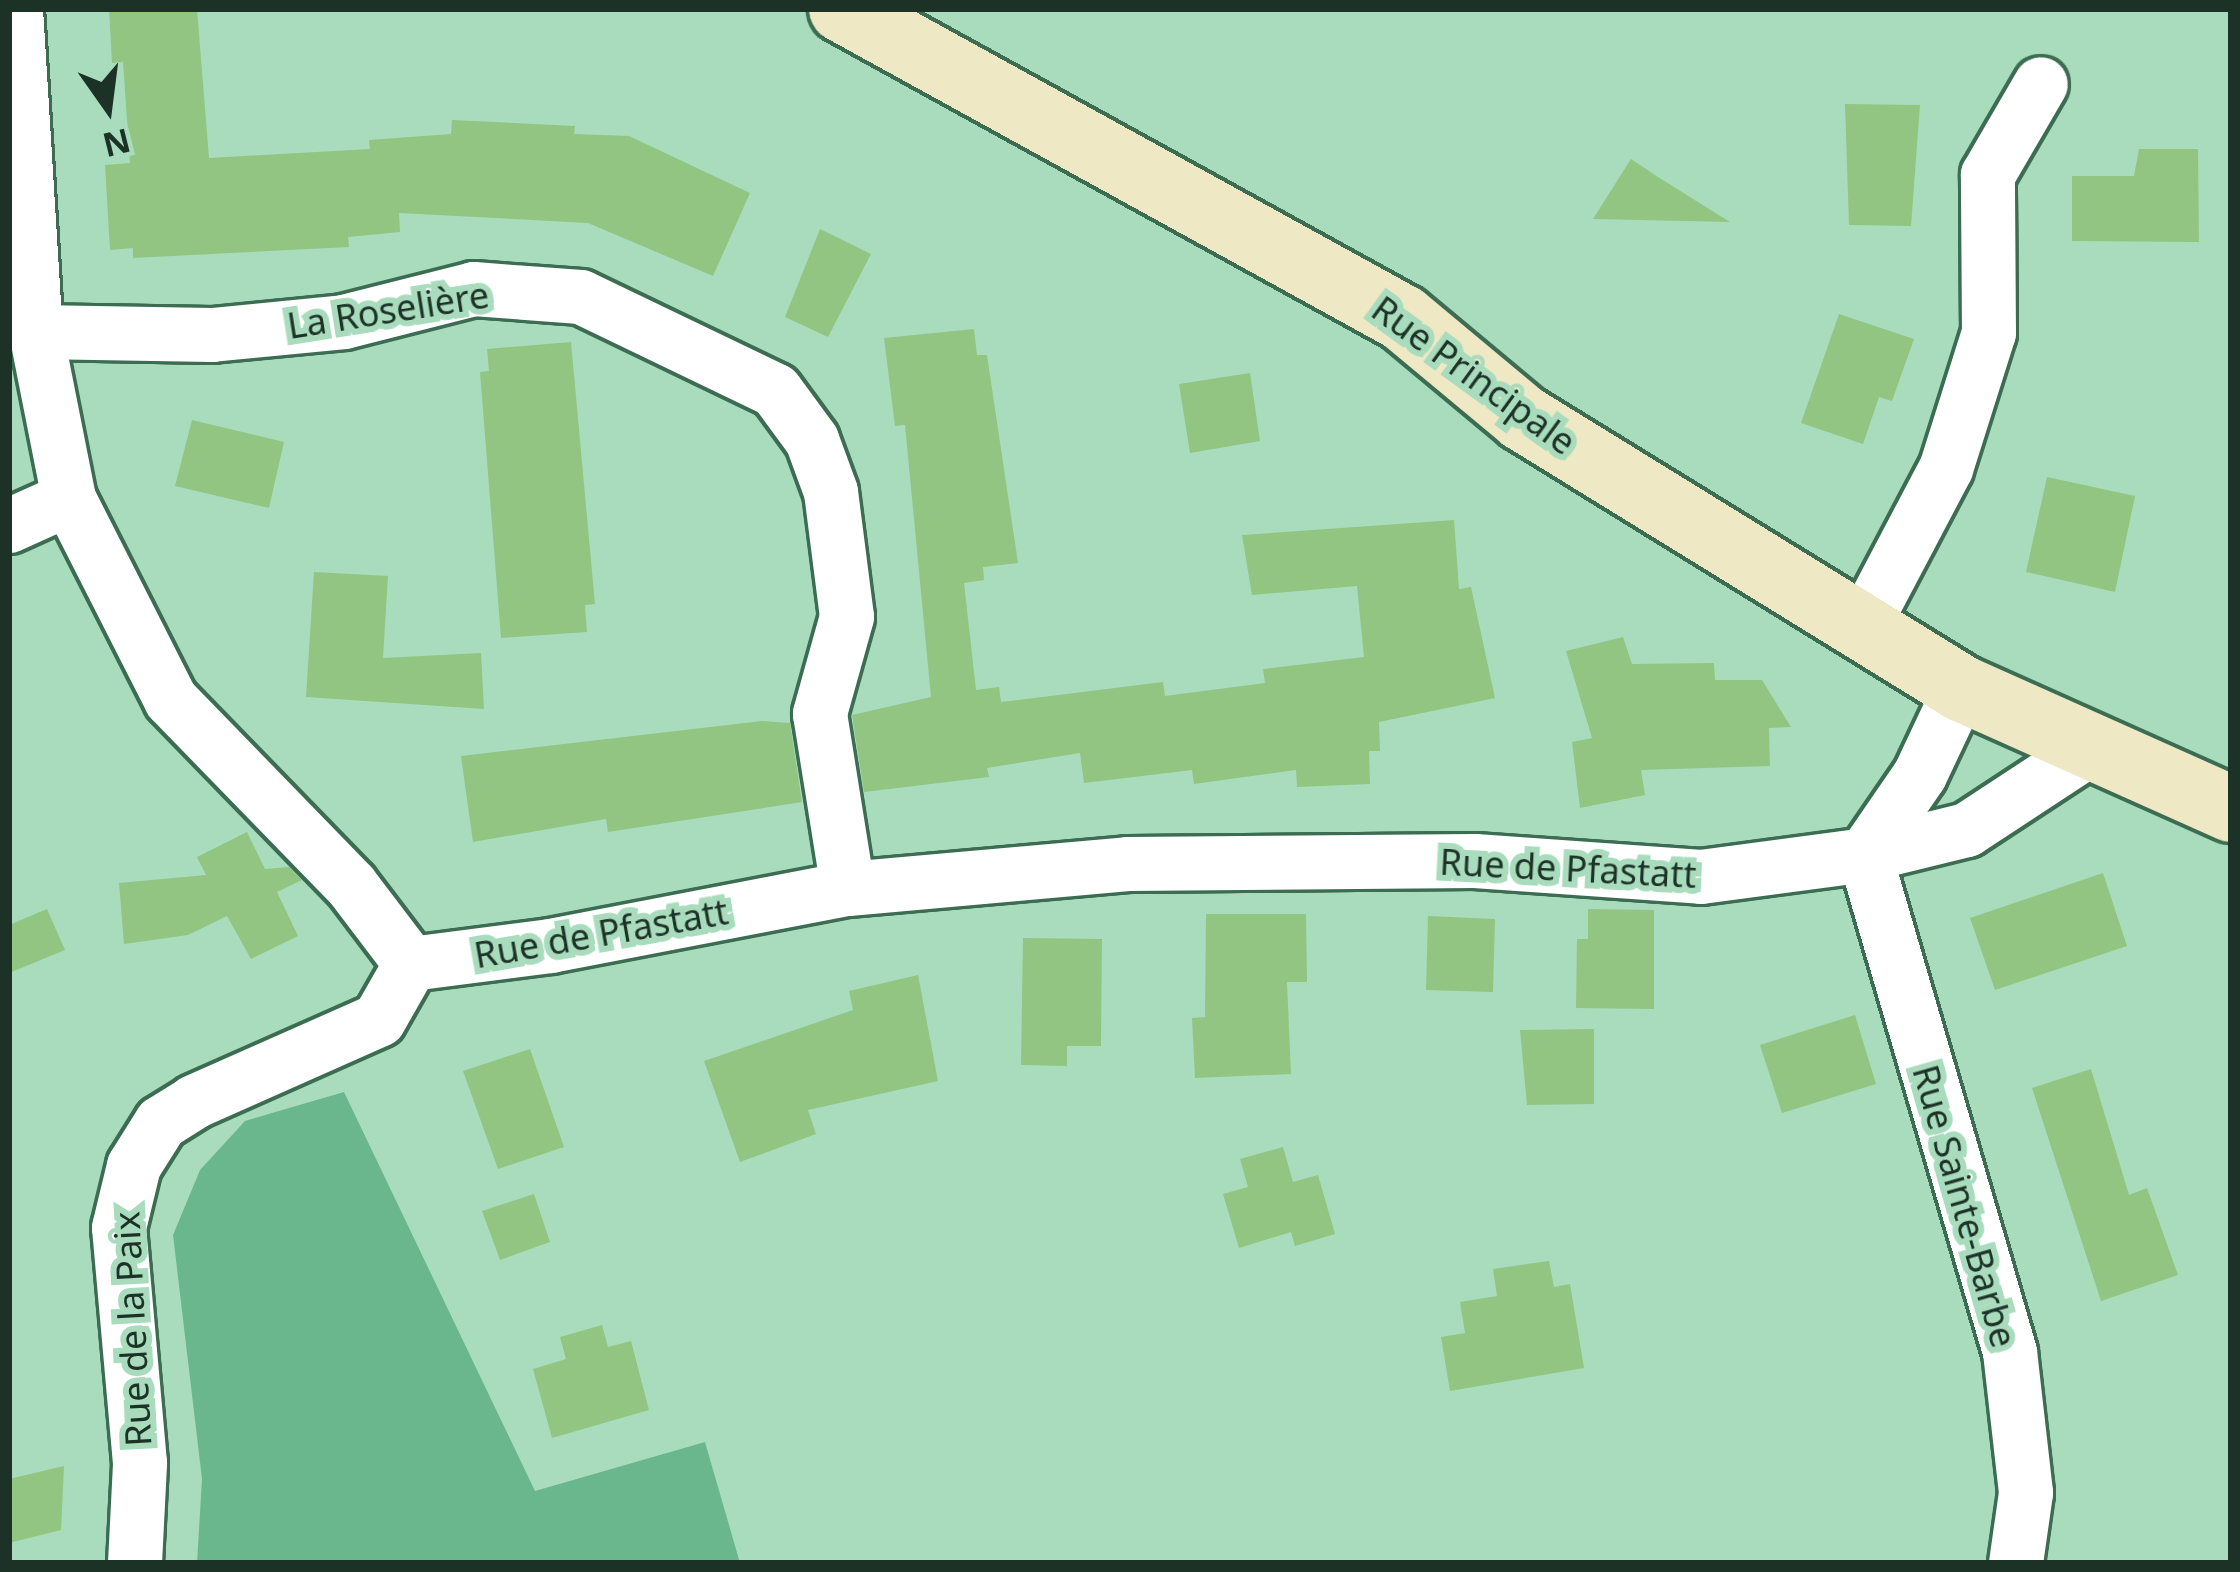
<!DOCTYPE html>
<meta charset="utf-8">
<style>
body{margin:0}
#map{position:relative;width:2240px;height:1572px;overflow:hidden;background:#a8dcbd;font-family:"Noto Sans",sans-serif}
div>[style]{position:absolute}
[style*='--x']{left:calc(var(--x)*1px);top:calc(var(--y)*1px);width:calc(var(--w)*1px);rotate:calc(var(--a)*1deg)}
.green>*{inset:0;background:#6bb78d}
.building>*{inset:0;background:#92c582}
.roads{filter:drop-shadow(3px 0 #3c6d52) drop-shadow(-3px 0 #3c6d52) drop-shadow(0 3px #3c6d52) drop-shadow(0 -3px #3c6d52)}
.minor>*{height:54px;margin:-27px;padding:0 27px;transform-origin:27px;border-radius:27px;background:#fff}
.secondary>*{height:66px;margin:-33px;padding:0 33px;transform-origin:33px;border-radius:33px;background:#eee8c5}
span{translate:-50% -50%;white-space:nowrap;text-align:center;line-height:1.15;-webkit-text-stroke:12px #a8dcbd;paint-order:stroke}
.street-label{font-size:36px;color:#1d3226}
.frame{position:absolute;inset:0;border:12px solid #1d3226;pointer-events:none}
.north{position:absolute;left:48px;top:48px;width:120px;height:120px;-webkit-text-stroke:9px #a8dcbd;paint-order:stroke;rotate:166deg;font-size:33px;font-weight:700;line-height:48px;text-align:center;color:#1d3226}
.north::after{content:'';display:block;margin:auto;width:42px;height:54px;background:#1d3226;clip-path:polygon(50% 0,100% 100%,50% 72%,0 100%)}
</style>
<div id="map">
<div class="green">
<div style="clip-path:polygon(344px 1092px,535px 1491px,705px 1442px,740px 1563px,197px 1563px,202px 1479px,173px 1235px,200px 1170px,245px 1121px)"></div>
</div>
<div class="building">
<div style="clip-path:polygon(109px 9px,197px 9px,209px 158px,370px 149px,369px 140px,451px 134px,452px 120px,575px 126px,574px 134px,629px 136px,750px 193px,713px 276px,588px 223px,399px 213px,400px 232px,348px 237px,349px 247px,133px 258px,133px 248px,110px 250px,105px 165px,130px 163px,123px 62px,112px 63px)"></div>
<div style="clip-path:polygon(1845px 104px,1920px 105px,1911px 226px,1849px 225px)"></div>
<div style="clip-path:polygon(2139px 149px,2198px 149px,2199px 242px,2072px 241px,2072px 176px,2134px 176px)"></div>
<div style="clip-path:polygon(1631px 159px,1658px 177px,1730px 222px,1593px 219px)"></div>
<div style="clip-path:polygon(820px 229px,871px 254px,828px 337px,785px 317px)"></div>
<div style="clip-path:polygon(1839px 314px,1914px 339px,1892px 401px,1879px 397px,1863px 444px,1801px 423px)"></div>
<div style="clip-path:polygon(974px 329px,977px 355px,987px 355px,1018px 563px,983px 567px,984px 580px,964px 583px,976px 690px,999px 687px,1001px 702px,1163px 682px,1165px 696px,1265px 683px,1263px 669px,1364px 657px,1357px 586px,1252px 595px,1242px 535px,1454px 520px,1459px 589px,1471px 587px,1495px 698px,1379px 722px,1380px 751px,1369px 751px,1370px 784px,1297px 787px,1296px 770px,1194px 784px,1192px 770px,1084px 783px,1080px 753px,987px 768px,989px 777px,864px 792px,852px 715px,931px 697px,905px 425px,895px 426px,884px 338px)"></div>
<div style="clip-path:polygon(571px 342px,595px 604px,585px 605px,587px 632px,501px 638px,480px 372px,489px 371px,487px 349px)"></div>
<div style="clip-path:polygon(1250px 373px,1260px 441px,1190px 453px,1179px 384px)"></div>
<div style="clip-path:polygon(192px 420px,284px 442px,269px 508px,175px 486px)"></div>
<div style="clip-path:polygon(2047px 477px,2135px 496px,2115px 592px,2026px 572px)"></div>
<div style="clip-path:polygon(314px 572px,388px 576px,383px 658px,481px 653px,484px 709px,306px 697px)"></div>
<div style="clip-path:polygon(1623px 637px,1632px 664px,1714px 663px,1715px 680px,1762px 680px,1791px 727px,1769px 728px,1770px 766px,1641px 770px,1645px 795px,1580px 808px,1572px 742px,1592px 738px,1566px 651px)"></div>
<div style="clip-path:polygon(762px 721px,790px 723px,802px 802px,608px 832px,606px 819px,473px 842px,461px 756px)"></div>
<div style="clip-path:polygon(247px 832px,265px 869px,289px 867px,302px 880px,277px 892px,298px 936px,251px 959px,227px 916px,188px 935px,124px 944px,119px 883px,206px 875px,197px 857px)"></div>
<div style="clip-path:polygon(2103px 873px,2127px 946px,1995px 990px,1970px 918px)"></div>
<div style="clip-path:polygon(47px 909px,65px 950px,9px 973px,9px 925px)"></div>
<div style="clip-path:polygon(1588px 909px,1654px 910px,1654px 1009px,1576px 1008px,1577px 939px,1588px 939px)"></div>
<div style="clip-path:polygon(1206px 914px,1306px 914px,1307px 982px,1287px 982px,1291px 1074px,1195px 1078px,1192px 1018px,1205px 1017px)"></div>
<div style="clip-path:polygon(1428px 916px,1495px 919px,1493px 992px,1426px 990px)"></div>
<div style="clip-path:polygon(1023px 938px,1102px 939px,1101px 1046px,1067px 1046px,1067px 1066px,1021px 1065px)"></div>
<div style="clip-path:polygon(918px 975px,938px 1081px,808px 1110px,816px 1134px,740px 1162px,704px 1061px,853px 1010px,849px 991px)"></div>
<div style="clip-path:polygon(1855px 1015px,1876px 1084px,1782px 1113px,1760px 1045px)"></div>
<div style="clip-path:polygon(1594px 1029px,1594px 1104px,1527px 1105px,1520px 1030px)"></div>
<div style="clip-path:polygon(530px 1049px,564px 1147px,498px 1169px,463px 1071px)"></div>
<div style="clip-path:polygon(2091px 1069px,2129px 1195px,2147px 1188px,2178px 1275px,2101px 1301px,2032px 1088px)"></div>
<div style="clip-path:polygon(1283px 1147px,1293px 1182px,1318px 1175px,1335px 1234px,1295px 1246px,1291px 1232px,1239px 1248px,1223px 1194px,1248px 1187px,1240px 1159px)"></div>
<div style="clip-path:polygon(534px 1194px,550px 1242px,500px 1260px,482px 1211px)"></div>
<div style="clip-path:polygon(1549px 1261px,1554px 1287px,1570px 1284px,1584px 1368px,1450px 1391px,1441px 1337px,1465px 1333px,1460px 1302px,1497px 1296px,1493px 1269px)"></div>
<div style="clip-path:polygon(602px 1325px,608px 1347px,631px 1341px,649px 1410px,552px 1438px,533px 1369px,566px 1359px,560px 1337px)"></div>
<div style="clip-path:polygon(64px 1466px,61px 1530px,9px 1543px,9px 1479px)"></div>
</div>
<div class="roads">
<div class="minor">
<div style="--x:16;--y:9;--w:324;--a:86.5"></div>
<div style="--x:36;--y:332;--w:170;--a:78.8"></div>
<div style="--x:69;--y:499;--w:225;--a:63.1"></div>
<div style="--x:171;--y:700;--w:258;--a:45.8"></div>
<div style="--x:351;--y:885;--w:99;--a:52.8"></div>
<div style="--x:36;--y:332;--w:176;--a:1"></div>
<div style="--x:212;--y:335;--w:133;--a:-5.6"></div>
<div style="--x:344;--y:322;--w:134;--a:-14.2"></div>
<div style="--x:474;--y:289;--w:107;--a:4.3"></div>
<div style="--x:581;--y:297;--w:216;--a:25.7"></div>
<div style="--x:776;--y:391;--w:61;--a:53.7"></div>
<div style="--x:812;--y:440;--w:55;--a:69.9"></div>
<div style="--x:831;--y:492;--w:126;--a:82.7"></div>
<div style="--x:847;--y:617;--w:101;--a:105.6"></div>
<div style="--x:820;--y:714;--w:177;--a:80.9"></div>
<div style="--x:9;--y:526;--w:66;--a:-24.2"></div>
<div style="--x:1862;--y:628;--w:180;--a:-62.2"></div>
<div style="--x:1946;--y:469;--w:143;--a:-72.5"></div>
<div style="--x:1989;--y:333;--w:158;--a:-90.4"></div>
<div style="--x:1988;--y:175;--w:105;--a:-59.8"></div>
<div style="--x:1961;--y:688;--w:96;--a:115.2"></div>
<div style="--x:1920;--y:775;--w:97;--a:124.5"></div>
<div style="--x:1865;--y:855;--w:105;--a:-13.8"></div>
<div style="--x:1967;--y:830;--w:153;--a:-33.3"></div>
<div style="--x:411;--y:964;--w:141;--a:-7.3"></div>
<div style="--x:551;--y:946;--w:302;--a:-10.9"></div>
<div style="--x:848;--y:889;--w:281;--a:-5.1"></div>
<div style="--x:1128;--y:864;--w:347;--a:-0.5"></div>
<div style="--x:1475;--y:861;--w:227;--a:4"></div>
<div style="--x:1701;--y:877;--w:165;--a:-7.6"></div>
<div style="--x:1865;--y:855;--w:518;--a:73.74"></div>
<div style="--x:2010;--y:1352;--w:142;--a:83.5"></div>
<div style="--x:2026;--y:1493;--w:71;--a:98.1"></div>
<div style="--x:135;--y:1563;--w:100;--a:-87.1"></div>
<div style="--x:140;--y:1463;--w:236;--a:-95.1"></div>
<div style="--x:119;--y:1228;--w:64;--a:-76.4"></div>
<div style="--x:134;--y:1166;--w:51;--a:-57.9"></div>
<div style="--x:161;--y:1123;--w:39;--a:-32"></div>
<div style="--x:194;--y:1102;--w:202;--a:-23.9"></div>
<div style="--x:379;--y:1020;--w:64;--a:-60.3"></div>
</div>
<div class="secondary">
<div style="--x:842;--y:9;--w:640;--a:28.85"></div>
<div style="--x:1403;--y:318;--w:156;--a:39.8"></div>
<div style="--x:1523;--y:418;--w:515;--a:31.65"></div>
<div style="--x:1961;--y:688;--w:296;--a:24.1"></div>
</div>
</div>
<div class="street-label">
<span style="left:388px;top:310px;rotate:-9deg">La Roselière</span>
<span style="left:1474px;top:375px;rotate:36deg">Rue Principale</span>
<span style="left:1568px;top:868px;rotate:3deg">Rue de Pfastatt</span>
<span style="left:601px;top:933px;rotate:-10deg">Rue de Pfastatt</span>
<span style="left:1965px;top:1206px;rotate:74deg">Rue Sainte-Barbe</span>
<span style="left:132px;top:1329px;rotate:-93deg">Rue de la Paix</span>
</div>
<div class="frame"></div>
<div class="north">N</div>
</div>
